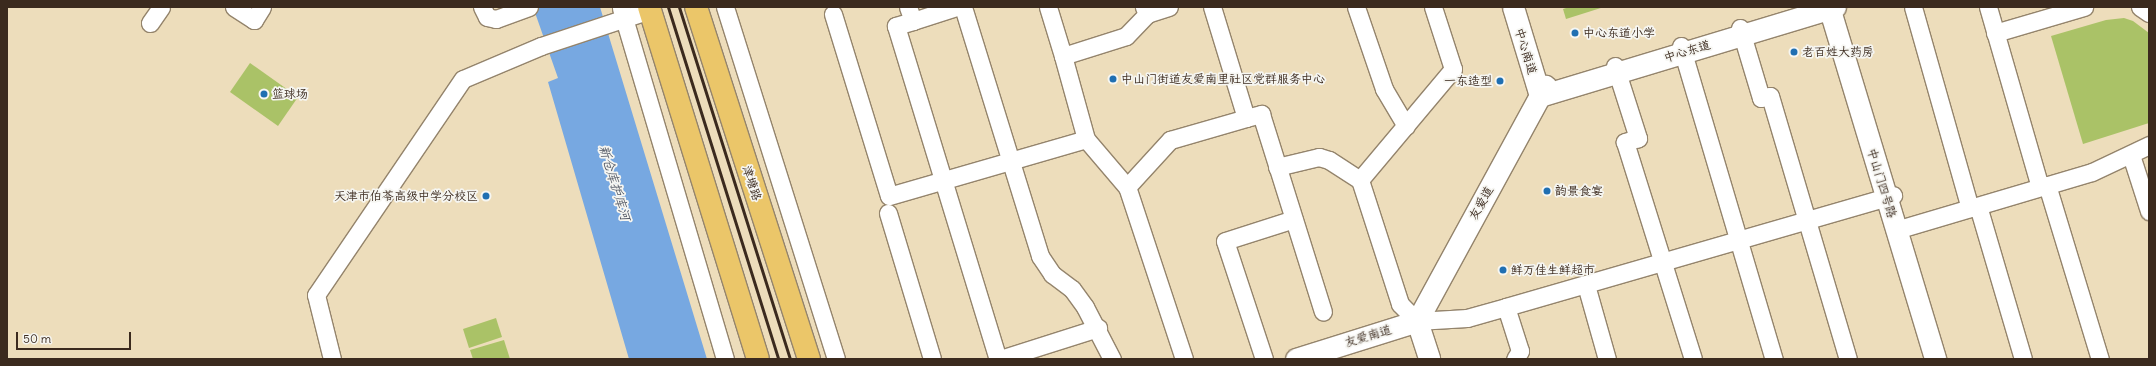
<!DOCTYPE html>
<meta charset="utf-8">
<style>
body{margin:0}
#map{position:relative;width:2156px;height:366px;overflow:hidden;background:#edddbb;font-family:Delius,"LXGW WenKai TC",sans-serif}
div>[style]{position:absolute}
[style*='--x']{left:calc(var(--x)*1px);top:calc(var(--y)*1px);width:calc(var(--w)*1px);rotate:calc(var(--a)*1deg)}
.green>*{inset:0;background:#aac267}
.water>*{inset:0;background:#77a8e1}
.roads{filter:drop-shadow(1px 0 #94846c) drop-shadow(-1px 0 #94846c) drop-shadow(0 1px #94846c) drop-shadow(0 -1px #94846c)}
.minor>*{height:17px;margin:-8.5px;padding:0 8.5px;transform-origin:8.5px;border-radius:8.5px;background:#fff}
.tertiary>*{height:21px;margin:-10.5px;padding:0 10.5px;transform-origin:10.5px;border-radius:10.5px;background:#fff}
.primary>*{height:22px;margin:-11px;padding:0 11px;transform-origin:11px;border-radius:11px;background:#ebc669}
.rail>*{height:3px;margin:-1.5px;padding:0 1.5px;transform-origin:1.5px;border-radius:1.5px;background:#3b2a1e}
.dots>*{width:11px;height:11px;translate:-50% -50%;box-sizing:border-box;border:2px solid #f6f6f2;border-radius:50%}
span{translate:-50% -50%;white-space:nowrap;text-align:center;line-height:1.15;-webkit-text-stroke:3.5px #f6f6f2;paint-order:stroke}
.poi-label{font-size:12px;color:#3b2a1e}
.left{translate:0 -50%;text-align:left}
.right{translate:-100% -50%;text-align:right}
.street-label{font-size:12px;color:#3b2a1e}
.water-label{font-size:13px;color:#505662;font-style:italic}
.frame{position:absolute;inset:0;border:8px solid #3b2a1e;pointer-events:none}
.scale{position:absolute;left:16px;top:332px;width:115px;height:18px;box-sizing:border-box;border:2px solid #3b2a1e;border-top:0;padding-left:5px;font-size:12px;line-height:14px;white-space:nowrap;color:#3b2a1e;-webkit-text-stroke:3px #f6f6f2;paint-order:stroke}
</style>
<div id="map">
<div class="green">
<div style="clip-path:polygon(1569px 7px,1604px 7px,1566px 19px,1563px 9px)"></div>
<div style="clip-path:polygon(2124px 18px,2133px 21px,2149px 33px,2149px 123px,2083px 144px,2051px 36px,2106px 20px)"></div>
<div style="clip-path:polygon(250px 63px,298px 97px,278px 126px,230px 92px)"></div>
<div style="clip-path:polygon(496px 318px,502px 337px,469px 348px,463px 329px)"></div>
<div style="clip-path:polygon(504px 340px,510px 359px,473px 359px,470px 350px)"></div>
</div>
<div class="water">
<div style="clip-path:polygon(533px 7px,600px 7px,707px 359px,629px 359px,548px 82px,558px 78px)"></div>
</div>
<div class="roads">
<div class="minor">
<div style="--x:234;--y:7;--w:24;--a:33"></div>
<div style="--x:254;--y:20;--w:15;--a:-58"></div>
<div style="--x:482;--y:7;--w:11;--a:63"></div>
<div style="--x:487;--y:17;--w:9;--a:13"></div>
<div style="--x:496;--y:19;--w:35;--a:-20"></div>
<div style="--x:725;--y:7;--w:369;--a:72.5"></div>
<div style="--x:908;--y:7;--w:15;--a:70"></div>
<div style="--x:913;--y:21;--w:18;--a:164"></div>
<div style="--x:896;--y:26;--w:348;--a:73"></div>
<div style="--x:963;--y:7;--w:261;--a:72.8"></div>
<div style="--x:1040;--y:256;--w:22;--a:56"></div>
<div style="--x:1052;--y:274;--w:25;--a:37"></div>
<div style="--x:1072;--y:289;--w:22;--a:54"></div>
<div style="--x:1085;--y:307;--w:59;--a:62.6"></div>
<div style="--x:1048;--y:7;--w:51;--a:73"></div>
<div style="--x:1144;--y:7;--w:8;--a:67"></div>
<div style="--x:1147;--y:14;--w:23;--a:-18"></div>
<div style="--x:1356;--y:7;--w:87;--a:71.1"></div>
<div style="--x:1384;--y:89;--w:43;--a:59.3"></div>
<div style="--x:1433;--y:7;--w:65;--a:72.1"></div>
<div style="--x:1453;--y:69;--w:145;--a:130"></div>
<div style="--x:1360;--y:180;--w:130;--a:72.1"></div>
<div style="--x:1400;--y:304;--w:24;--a:45"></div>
<div style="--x:1417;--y:321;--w:50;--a:-3.4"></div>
<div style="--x:1467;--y:318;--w:41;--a:-15.8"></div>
<div style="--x:1506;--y:307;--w:403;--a:-16.1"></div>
<div style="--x:1913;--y:7;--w:209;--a:74.2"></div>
<div style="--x:1988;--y:7;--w:187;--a:73.9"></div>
<div style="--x:2140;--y:7;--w:11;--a:34"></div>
<div style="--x:621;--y:8;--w:366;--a:73.5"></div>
<div style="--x:833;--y:14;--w:190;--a:72.9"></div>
<div style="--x:889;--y:196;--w:205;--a:-16.1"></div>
<div style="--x:1086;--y:139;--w:86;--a:-105.5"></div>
<div style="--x:1063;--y:56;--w:66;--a:-17.6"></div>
<div style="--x:1126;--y:36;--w:30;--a:-46"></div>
<div style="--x:913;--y:21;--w:45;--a:-18"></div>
<div style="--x:150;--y:23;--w:19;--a:-55"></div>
<div style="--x:1740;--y:28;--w:73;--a:73.3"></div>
<div style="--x:1761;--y:98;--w:9;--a:-13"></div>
<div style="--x:1770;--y:96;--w:274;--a:73.5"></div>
<div style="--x:1995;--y:33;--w:93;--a:-16.3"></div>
<div style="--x:1681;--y:46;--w:327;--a:73.5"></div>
<div style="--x:1615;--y:66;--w:76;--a:72.3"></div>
<div style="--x:1638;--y:138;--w:14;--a:163"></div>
<div style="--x:1625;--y:142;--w:227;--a:72.6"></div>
<div style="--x:1246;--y:118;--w:16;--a:-15"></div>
<div style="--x:1261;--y:114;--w:207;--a:72.6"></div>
<div style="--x:1086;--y:139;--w:63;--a:49.5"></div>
<div style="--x:2131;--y:155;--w:59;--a:72.2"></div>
<div style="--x:1277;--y:167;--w:43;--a:-13.4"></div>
<div style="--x:1319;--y:157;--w:10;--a:17"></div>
<div style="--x:1329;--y:160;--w:37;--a:33"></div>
<div style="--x:2047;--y:185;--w:182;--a:73.1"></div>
<div style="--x:1978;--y:206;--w:159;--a:73.6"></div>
<div style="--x:888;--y:213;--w:152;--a:73.2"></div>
<div style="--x:1896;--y:230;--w:204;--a:-16.5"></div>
<div style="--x:2092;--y:172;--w:63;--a:-25.3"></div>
<div style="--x:1586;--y:285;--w:77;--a:74.2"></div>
<div style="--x:1506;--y:307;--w:46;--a:72.3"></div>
<div style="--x:1520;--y:351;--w:9;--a:122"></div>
<div style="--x:332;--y:359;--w:66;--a:-104"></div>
<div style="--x:316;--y:295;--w:261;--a:-55.8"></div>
<div style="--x:463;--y:79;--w:85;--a:-22.9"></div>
<div style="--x:541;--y:46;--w:115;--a:-18.3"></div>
<div style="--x:1000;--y:359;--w:103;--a:-17.6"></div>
<div style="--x:1184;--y:359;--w:181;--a:-108.3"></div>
<div style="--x:1127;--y:187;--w:64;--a:-47.5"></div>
<div style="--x:1170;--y:140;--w:79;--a:-16.1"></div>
<div style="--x:1246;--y:118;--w:116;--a:-107"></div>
<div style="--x:1264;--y:359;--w:124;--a:-108.3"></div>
<div style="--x:1225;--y:241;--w:72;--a:-17.7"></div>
</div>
<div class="tertiary">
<div style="--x:1513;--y:7;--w:93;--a:73.1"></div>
<div style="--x:1829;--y:7;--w:368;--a:73.2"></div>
<div style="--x:1540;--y:96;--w:308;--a:-16.8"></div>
<div style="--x:1417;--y:321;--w:268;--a:-61.4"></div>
<div style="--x:1417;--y:321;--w:40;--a:72"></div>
<div style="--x:1296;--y:359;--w:127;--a:-17.4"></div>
</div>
<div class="primary">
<div style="--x:649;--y:7;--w:368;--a:72.8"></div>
<div style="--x:696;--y:7;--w:370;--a:72.2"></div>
</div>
</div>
<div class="rail">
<div style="--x:668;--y:7;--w:369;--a:72.6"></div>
<div style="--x:679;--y:7;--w:369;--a:72.5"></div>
</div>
<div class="dots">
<div style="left:1575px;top:33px;background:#1f6fb2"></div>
<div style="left:1794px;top:52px;background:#1f6fb2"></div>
<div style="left:1113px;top:79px;background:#1f6fb2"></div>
<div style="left:1500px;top:81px;background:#1f6fb2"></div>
<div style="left:264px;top:94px;background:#1f6fb2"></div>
<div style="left:1547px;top:191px;background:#1f6fb2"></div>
<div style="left:486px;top:196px;background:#1f6fb2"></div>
<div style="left:1503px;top:270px;background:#1f6fb2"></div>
</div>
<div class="poi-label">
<span class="left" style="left:1583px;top:33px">中心东道小学</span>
<span class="left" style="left:1802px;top:52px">老百姓大药房</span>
<span class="left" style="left:1121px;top:79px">中山门街道友爱南里社区党群服务中心</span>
<span class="right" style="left:1492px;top:81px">一东造型</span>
<span class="left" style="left:272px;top:94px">篮球场</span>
<span class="left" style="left:1555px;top:191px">韵景食宴</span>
<span class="right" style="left:478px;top:196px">天津市伯苓高级中学分校区</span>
<span class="left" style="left:1511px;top:270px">鲜万佳生鲜超市</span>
</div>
<div class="street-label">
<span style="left:1526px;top:51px;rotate:73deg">中心南道</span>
<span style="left:1687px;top:51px;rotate:-17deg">中心东道</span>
<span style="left:752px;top:183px;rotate:72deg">津塘路</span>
<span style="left:1882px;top:183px;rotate:73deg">中山门四号路</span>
<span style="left:1481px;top:203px;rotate:-61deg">友爱道</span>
<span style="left:1368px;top:336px;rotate:-17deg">友爱南道</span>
</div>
<div class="water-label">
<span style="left:614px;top:183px;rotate:73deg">新仓库护库河</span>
</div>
<div class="frame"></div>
<div class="scale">50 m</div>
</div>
